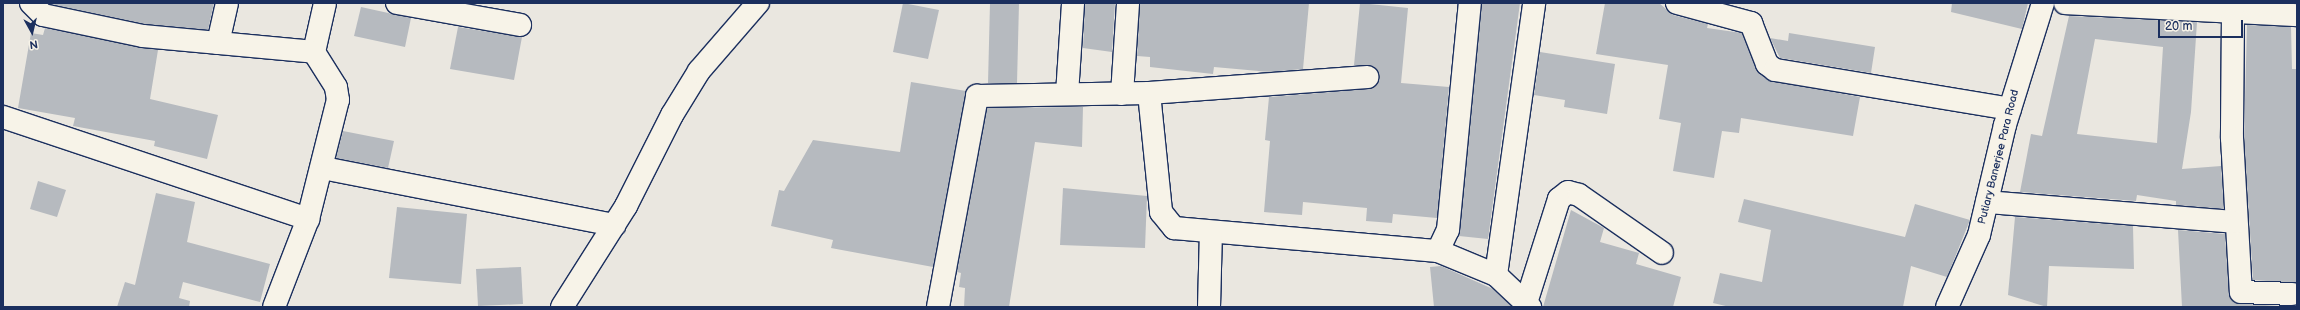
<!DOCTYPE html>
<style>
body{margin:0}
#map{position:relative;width:2300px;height:310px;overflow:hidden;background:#eae7e0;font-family:"Balsamiq Sans",sans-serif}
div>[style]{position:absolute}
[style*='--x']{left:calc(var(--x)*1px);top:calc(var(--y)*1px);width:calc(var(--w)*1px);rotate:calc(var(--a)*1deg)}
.building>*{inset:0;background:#b6babf}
.roads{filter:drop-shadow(1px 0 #1b2f5e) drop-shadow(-1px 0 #1b2f5e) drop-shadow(0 1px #1b2f5e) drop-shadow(0 -1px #1b2f5e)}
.minor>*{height:22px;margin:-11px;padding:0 11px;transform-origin:11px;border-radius:11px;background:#f7f3e8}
span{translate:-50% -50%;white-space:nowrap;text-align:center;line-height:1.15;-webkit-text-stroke:3px #f7f3e8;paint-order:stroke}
.street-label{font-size:11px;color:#1b2f5e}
.frame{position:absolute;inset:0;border:4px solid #1b2f5e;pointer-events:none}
.north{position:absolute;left:12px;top:12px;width:40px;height:40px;-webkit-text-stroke:3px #f7f3e8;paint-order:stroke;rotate:172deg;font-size:11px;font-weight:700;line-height:16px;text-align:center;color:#1b2f5e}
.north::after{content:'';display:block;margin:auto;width:14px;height:18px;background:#1b2f5e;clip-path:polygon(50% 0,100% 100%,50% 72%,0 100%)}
.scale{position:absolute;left:2158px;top:20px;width:85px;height:18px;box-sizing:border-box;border:2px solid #1b2f5e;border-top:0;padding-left:5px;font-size:12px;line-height:14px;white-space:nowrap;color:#1b2f5e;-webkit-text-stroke:3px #f7f3e8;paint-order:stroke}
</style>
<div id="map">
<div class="building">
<div style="clip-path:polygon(214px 3px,208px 30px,145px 24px,50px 4px)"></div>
<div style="clip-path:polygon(903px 3px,939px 10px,928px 59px,893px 52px)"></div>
<div style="clip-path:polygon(990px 3px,1019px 3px,1017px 83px,988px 83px)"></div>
<div style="clip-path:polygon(1085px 3px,1115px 3px,1112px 52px,1083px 48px)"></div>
<div style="clip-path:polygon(1140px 3px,1309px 3px,1303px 69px,1270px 72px,1214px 67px,1213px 74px,1150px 67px,1150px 57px,1137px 56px)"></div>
<div style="clip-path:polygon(1360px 3px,1408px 8px,1401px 83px,1449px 87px,1437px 218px,1393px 214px,1392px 223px,1366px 221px,1367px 208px,1303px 202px,1302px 215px,1264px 212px,1270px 141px,1265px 140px,1269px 97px,1368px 89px,1378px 82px,1379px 76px,1373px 66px,1354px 65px)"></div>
<div style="clip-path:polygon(1482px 3px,1520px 3px,1488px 239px,1459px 236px)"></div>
<div style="clip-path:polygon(1605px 3px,1659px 3px,1673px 15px,1708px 24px,1707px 28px,1742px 33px,1756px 69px,1768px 80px,1860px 97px,1853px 136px,1741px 118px,1739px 133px,1722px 131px,1714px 178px,1673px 171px,1681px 123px,1659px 119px,1668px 65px,1596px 54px)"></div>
<div style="clip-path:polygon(1952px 3px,2028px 3px,2022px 29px,1951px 12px)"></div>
<div style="clip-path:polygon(361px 7px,411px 18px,405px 47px,354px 36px)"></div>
<div style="clip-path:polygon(evenodd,2069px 16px,2197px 22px,2191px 112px,2182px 169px,2221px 166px,2224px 209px,2176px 205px,2176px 201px,2137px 195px,2136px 201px,2020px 192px,2031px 134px,2042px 136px,2069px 16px,2095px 39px,2163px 47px,2157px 143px,2077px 134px,2095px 39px)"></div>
<div style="clip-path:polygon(2247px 25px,2291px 27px,2292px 69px,2297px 69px,2297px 283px,2253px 280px,2244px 138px)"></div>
<div style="clip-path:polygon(458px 27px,522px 37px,514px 80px,450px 69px)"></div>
<div style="clip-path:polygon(45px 28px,158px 50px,150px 99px,218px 115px,207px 159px,154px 146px,155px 141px,73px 126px,75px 118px,18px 108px,31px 33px,43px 35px)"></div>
<div style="clip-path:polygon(1789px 33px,1875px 47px,1871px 73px,1780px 58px,1770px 38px,1788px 41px)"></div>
<div style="clip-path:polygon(1540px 52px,1615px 64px,1607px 114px,1564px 107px,1565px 100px,1534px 95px)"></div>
<div style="clip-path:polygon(911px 82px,966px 91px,933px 267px,831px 248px,833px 240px,771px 226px,779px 190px,784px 191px,813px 140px,900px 152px)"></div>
<div style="clip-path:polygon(1083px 107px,1082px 147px,1035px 142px,1009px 307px,964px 307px,965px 288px,959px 287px,961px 273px,957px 272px,987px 108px)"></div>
<div style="clip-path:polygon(343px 131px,394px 141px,388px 168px,336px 158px)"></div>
<div style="clip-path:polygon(38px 181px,66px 190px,57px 217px,30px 209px)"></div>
<div style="clip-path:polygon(1063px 188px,1147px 196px,1145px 248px,1060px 245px)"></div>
<div style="clip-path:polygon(156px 193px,195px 202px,187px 242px,270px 264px,260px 302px,183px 282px,179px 298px,190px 301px,189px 307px,117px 307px,125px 282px,135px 285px)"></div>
<div style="clip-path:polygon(1744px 199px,1905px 237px,1915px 204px,1970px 220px,1947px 277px,1911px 266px,1903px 307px,1730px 307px,1713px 303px,1720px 273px,1762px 282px,1771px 230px,1738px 222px)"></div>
<div style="clip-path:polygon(397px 207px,467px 214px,461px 284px,389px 278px)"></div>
<div style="clip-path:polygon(1571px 210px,1604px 228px,1600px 242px,1639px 253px,1636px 264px,1681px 277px,1673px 307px,1543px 307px)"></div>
<div style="clip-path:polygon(2015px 217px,2133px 226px,2134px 269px,2049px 266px,2047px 307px,2008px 295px)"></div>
<div style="clip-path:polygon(2178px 230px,2225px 234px,2229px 293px,2234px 303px,2297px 307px,2182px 307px)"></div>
<div style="clip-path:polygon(1441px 266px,1493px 289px,1512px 307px,1434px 307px,1430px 267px)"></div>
<div style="clip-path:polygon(521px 267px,523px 304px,478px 306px,476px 269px)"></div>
</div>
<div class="roads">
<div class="minor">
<div style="--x:31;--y:3;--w:17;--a:45"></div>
<div style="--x:43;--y:15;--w:102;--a:11.9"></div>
<div style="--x:143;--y:36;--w:172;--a:5.3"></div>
<div style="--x:314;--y:52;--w:50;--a:-77.3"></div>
<div style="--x:397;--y:3;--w:125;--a:10.1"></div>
<div style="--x:1677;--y:3;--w:77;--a:15.1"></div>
<div style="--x:1751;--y:23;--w:44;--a:68.7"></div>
<div style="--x:1767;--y:64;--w:10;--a:37"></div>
<div style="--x:1775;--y:70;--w:238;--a:9.4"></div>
<div style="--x:2065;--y:3;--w:232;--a:3"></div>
<div style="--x:2233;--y:13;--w:125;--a:90.5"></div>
<div style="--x:2232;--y:138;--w:154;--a:86.7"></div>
<div style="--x:2241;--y:292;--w:51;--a:2.2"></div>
<div style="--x:218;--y:43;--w:41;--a:-77.3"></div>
<div style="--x:1149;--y:93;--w:120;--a:84.2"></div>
<div style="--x:1161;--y:212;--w:21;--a:51"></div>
<div style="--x:1174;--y:228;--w:265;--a:5"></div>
<div style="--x:1438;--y:251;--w:63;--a:22.5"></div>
<div style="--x:1496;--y:275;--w:47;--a:43.3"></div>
<div style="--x:1067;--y:94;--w:91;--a:-86.2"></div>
<div style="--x:1122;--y:94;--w:91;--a:-86.2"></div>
<div style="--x:3;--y:117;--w:322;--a:18.5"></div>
<div style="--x:323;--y:168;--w:297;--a:11.1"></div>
<div style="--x:1987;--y:202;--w:249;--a:4.6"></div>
<div style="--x:1438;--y:251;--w:23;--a:-65"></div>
<div style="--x:1448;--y:230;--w:228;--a:-84.5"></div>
<div style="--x:1496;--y:275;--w:275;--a:-82"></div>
<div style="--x:1526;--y:303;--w:109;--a:-72.4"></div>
<div style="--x:1559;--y:199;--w:11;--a:-38"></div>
<div style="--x:1568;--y:192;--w:11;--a:15"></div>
<div style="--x:1579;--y:195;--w:101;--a:34.9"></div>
<div style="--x:274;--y:307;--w:94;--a:-68.9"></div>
<div style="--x:308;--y:219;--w:123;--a:-75.9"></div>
<div style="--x:338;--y:100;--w:13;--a:-99"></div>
<div style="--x:336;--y:87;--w:41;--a:-122.2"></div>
<div style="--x:562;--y:307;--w:120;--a:-57.6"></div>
<div style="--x:626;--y:206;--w:102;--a:-63.2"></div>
<div style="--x:672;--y:115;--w:52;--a:-58.5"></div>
<div style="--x:699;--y:71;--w:90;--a:-49.1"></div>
<div style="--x:938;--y:307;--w:215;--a:-79.5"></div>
<div style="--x:977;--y:96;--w:172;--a:-1"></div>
<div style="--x:1149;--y:93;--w:219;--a:-4.2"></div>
<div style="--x:1209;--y:307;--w:74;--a:-88.5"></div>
<div style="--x:1947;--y:307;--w:79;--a:-66"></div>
<div style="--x:1979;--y:235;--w:113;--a:-76.7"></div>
<div style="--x:2005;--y:125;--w:128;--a:-72.7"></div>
</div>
</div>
<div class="street-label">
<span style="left:1999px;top:157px;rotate:-76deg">Putiary Banerjee Para Road</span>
</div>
<div class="frame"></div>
<div class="north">N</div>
<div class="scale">20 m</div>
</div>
